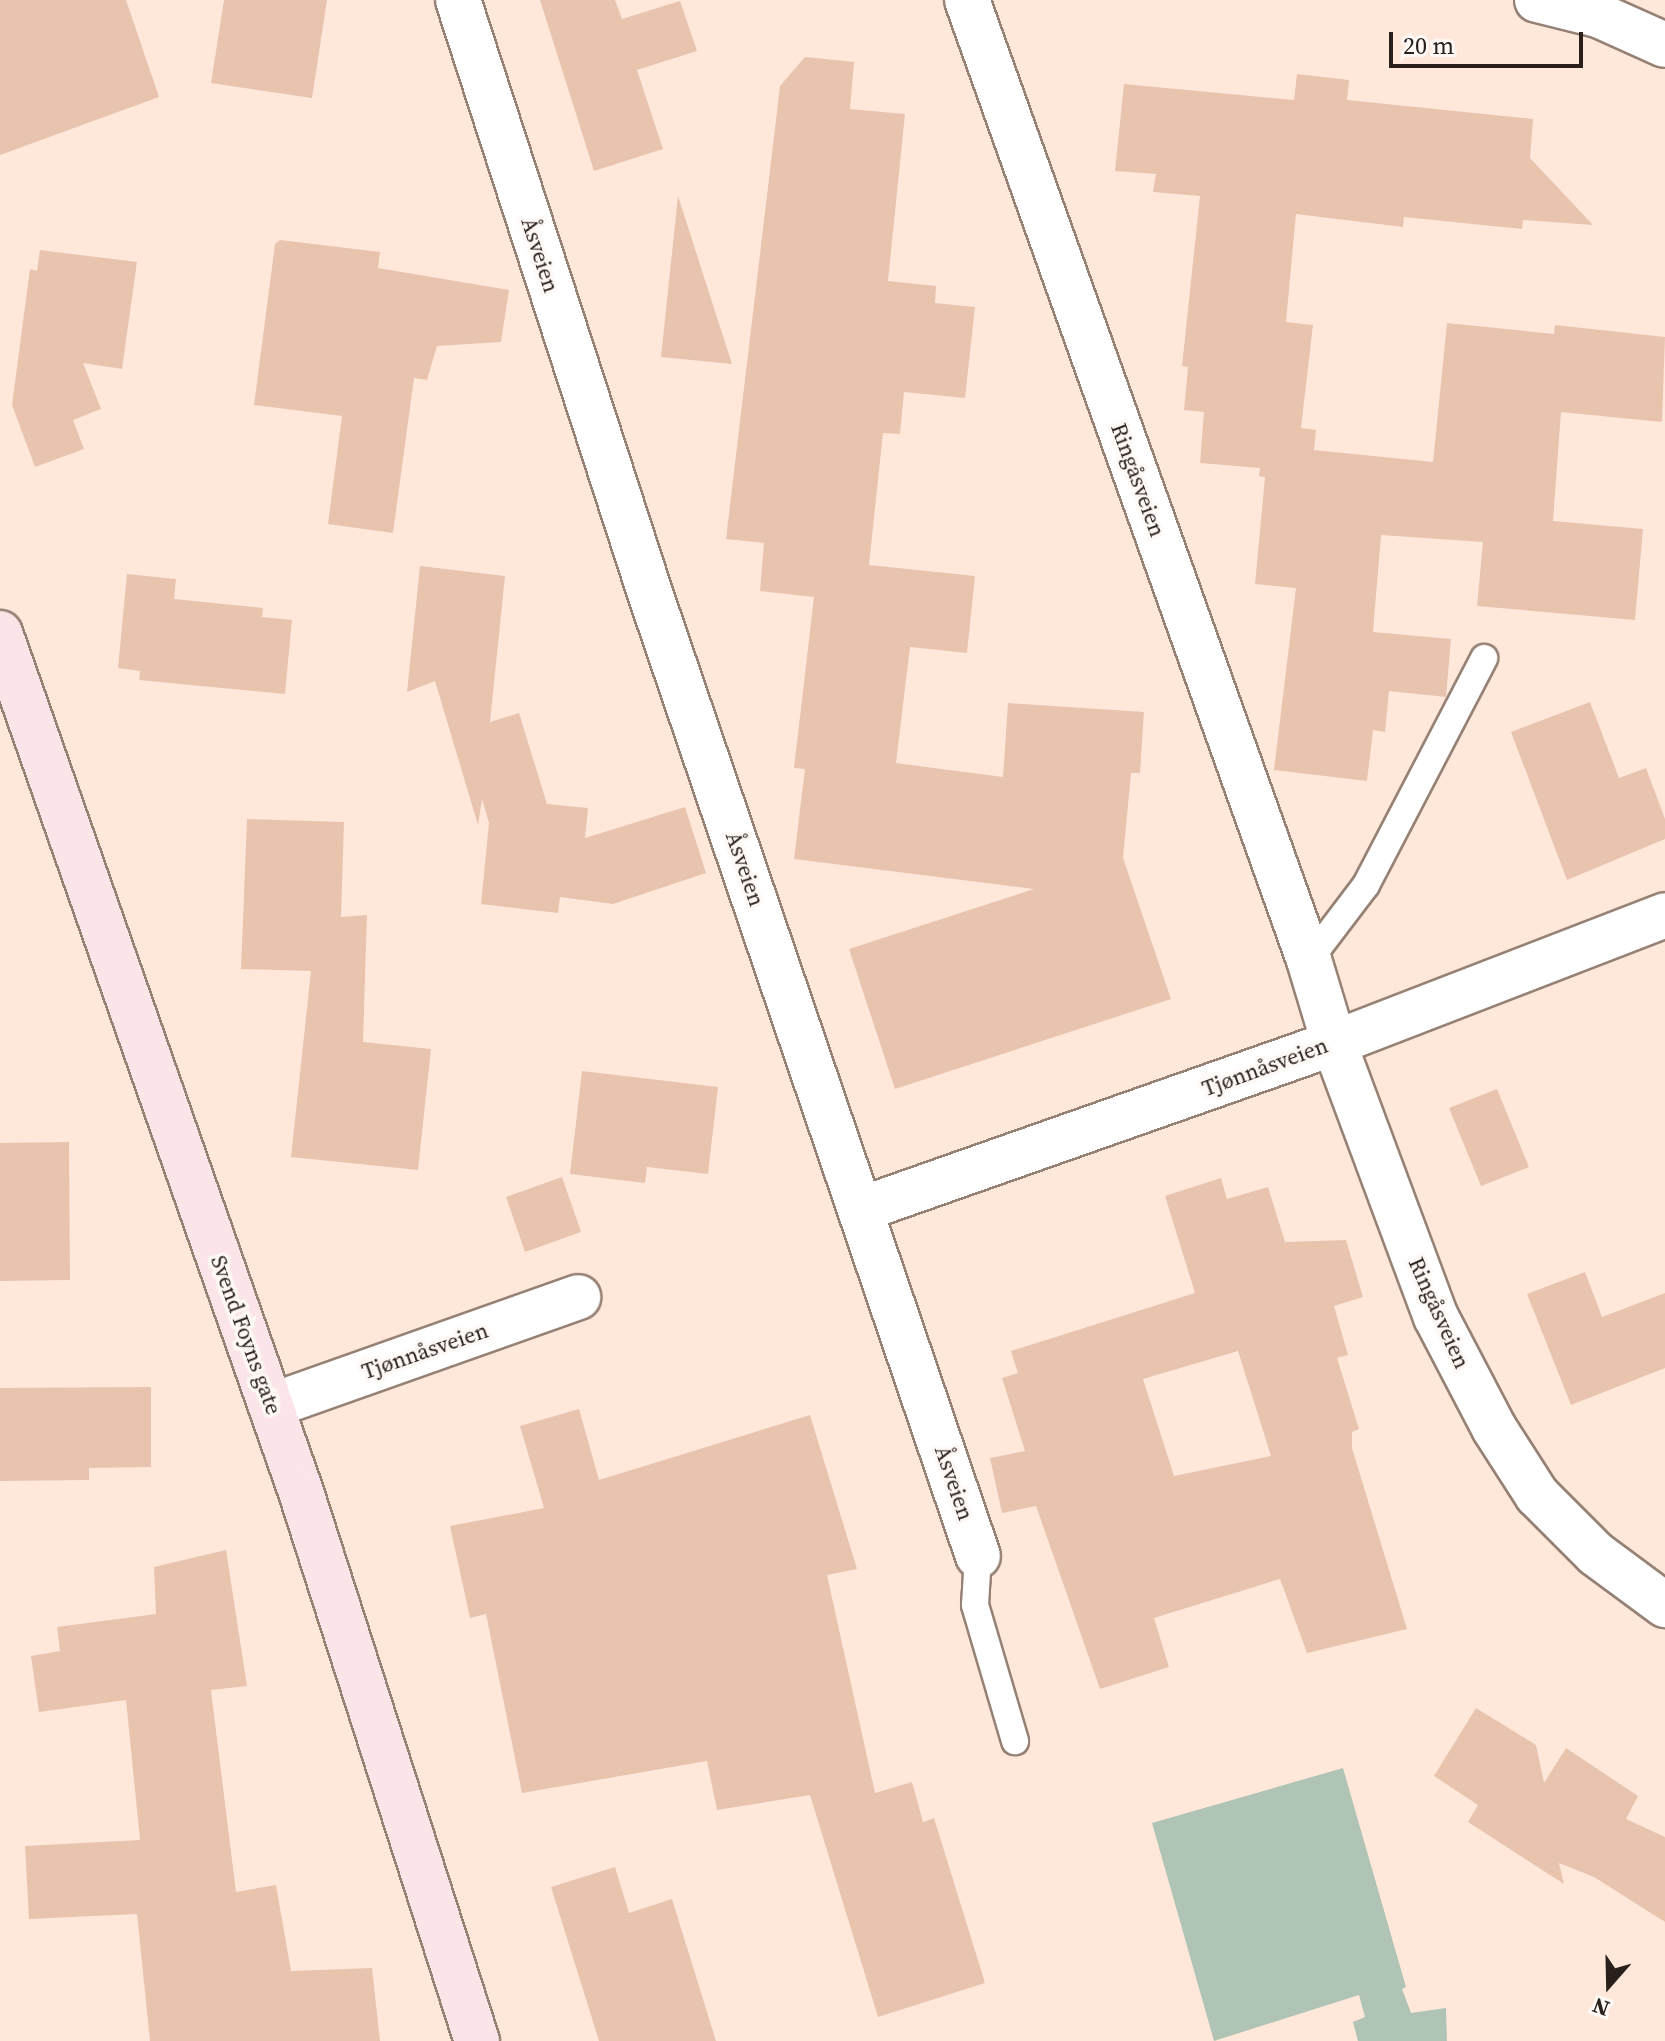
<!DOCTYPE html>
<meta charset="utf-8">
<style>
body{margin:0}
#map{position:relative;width:1665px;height:2041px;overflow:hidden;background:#ffe8da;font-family:"Source Serif 4",serif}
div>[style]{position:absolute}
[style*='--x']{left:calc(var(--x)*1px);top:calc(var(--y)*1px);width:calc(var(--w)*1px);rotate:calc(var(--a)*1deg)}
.green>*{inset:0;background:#b0c4b5}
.building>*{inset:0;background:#e8c4af}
.roads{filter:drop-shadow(2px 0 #968175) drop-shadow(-2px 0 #968175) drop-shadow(0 2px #968175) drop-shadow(0 -2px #968175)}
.lane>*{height:26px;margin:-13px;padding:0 13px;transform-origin:13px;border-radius:13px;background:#fff}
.street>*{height:44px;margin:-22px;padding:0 22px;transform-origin:22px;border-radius:22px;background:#fff}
.secondary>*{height:44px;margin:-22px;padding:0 22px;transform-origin:22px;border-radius:22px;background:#fbe5e9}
span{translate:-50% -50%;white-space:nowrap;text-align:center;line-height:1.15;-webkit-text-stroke:7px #fef9f6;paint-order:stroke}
.street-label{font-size:22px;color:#29201b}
.north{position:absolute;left:1569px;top:1945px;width:80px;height:80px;-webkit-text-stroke:6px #fef9f6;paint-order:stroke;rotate:200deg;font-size:22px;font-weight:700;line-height:32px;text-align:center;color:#29201b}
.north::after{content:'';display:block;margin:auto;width:28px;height:36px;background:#29201b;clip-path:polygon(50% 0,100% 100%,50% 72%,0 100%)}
.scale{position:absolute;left:1389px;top:32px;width:194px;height:36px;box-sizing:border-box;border:4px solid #29201b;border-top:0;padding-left:10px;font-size:24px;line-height:28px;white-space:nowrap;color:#29201b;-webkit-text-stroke:6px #fef9f6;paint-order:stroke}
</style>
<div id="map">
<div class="green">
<div style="clip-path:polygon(1343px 1768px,1406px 1987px,1402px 1989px,1411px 2013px,1446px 2008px,1447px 2041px,1358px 2041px,1353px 2022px,1365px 2017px,1359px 1995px,1214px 2041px,1152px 1823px)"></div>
</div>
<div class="building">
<div style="clip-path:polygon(0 0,126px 0,159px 97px,0 155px)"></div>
<div style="clip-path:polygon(224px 0,327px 0,312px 98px,211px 83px)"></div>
<div style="clip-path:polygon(540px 0,615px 0,622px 19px,680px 1px,697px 51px,637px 70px,663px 149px,594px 171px)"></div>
<div style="clip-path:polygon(805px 57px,854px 62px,850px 109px,905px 114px,888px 281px,936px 286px,935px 303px,975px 307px,965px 398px,904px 392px,900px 434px,883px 433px,869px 565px,975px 576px,967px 653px,910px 647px,896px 763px,1003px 777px,1008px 703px,1144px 712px,1140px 773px,1131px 773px,1123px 858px,1171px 999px,895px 1089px,849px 949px,1034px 889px,794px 859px,805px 769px,794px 768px,814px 597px,760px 591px,764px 543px,726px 539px,780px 86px)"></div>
<div style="clip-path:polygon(1297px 74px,1349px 80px,1347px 100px,1533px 119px,1530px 158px,1593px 225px,1523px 220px,1522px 229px,1404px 217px,1403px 227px,1296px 214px,1286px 322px,1313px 325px,1301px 428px,1316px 430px,1314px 450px,1433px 462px,1447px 323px,1554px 334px,1555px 325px,1665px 337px,1662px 422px,1561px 412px,1553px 521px,1643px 529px,1635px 620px,1477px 606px,1483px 542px,1381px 535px,1373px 632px,1451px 639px,1446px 697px,1389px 691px,1385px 732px,1373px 730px,1367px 781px,1274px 770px,1296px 588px,1255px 584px,1265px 477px,1259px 476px,1260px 468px,1200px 463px,1204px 412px,1184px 410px,1188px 367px,1182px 366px,1200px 196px,1153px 192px,1156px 174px,1115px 171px,1124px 84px,1294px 100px)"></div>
<div style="clip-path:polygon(678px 196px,732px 364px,661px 357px)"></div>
<div style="clip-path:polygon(280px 240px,380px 252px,378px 268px,509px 290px,501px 342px,437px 346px,427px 380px,414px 378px,393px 533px,328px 524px,342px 416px,254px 405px,275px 244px)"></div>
<div style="clip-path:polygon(40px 250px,137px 262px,122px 369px,83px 363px,101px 409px,73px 420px,84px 449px,35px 467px,12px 405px,30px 269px,37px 271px)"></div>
<div style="clip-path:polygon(420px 566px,505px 576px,490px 722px,519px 713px,547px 804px,588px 808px,585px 838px,685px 807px,706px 873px,613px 904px,560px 897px,558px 913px,481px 904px,489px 823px,482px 799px,478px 825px,435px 681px,407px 692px)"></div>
<div style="clip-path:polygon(127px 574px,176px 579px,174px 599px,263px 608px,262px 617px,292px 620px,285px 694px,139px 680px,140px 671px,118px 668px)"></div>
<div style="clip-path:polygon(1590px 702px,1619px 778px,1646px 768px,1665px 819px,1665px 839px,1567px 880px,1511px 732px)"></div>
<div style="clip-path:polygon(247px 819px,344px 822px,341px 917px,367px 915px,363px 1042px,431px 1049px,418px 1170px,291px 1157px,311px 971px,241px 969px)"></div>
<div style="clip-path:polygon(582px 1071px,718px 1087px,708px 1174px,647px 1167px,645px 1183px,570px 1174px)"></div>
<div style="clip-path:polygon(1497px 1089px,1529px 1167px,1481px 1186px,1449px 1108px)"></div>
<div style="clip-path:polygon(69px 1142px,70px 1280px,0 1281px,0 1143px)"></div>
<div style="clip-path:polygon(562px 1177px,581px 1232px,525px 1252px,506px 1197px)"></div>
<div style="clip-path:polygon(evenodd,1221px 1178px,1227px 1199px,1268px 1187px,1285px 1242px,1346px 1240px,1363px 1297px,1334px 1306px,1348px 1355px,1337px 1358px,1359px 1429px,1352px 1432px,1352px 1448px,1407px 1629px,1307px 1653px,1280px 1579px,1154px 1618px,1169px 1667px,1100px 1689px,1036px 1506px,1002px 1513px,990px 1458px,1025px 1451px,1002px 1378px,1018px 1373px,1011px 1351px,1195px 1293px,1165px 1196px,1221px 1178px,1238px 1351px,1271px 1456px,1174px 1476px,1143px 1379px,1238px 1351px)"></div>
<div style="clip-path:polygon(1585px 1272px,1602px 1317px,1665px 1293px,1665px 1368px,1571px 1405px,1527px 1294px)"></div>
<div style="clip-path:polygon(151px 1387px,151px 1467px,89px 1468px,89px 1480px,0 1481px,0 1388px)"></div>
<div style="clip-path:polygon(579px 1409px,599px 1480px,810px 1415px,857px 1569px,827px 1575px,875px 1793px,912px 1782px,923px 1822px,934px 1818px,985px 1983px,878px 2017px,810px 1795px,717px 1810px,707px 1761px,522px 1793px,486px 1614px,470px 1618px,450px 1526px,544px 1508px,520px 1426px)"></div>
<div style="clip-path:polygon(226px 1550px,247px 1686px,211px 1690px,236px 1892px,276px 1885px,291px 1971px,372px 1968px,380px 2041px,150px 2041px,137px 1914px,29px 1919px,25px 1846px,140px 1840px,126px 1700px,39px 1712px,31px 1656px,60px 1651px,57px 1627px,156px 1614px,154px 1567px)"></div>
<div style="clip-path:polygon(1476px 1708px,1536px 1745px,1544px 1783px,1566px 1748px,1638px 1796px,1626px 1819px,1665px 1837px,1665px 1922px,1594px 1877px,1559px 1863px,1564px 1884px,1468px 1822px,1478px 1805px,1434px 1776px)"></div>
<div style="clip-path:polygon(615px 1867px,629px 1913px,672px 1899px,716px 2041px,599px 2041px,551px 1887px)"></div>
</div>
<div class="roads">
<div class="lane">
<div style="--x:1309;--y:960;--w:94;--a:-52.8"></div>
<div style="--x:1366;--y:885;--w:256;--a:-62.5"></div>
<div style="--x:978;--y:1556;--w:49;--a:93.5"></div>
<div style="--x:975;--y:1605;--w:142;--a:73.6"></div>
</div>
<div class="street">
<div style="--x:458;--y:0;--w:626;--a:72.06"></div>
<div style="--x:651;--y:596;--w:1014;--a:71.19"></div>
<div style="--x:967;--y:0;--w:1019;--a:70.39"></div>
<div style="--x:1309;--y:960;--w:87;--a:73.2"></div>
<div style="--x:1334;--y:1043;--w:292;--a:69.6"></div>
<div style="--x:1436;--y:1317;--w:125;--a:62.4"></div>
<div style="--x:1494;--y:1428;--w:80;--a:57.3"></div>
<div style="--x:1537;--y:1495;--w:83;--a:45"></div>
<div style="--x:1596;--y:1554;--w:86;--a:36.5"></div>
<div style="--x:1537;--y:0;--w:63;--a:13.8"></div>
<div style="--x:1598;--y:15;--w:73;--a:24.1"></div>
<div style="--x:862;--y:1209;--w:500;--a:-19.38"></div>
<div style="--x:1334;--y:1043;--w:355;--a:-21.1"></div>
<div style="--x:271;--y:1406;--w:326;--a:-19.5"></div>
</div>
<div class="secondary">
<div style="--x:0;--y:633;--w:910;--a:70.69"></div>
<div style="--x:301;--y:1492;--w:577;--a:72.23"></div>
</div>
</div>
<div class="street-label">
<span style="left:540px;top:255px;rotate:72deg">Åsveien</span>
<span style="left:1138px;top:480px;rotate:70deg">Ringåsveien</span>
<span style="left:745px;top:869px;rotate:71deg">Åsveien</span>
<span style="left:1265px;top:1067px;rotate:-20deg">Tjønnåsveien</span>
<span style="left:1439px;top:1313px;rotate:66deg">Ringåsveien</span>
<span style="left:246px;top:1335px;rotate:70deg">Svend Foyns gate</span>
<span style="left:425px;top:1351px;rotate:-19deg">Tjønnåsveien</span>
<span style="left:954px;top:1483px;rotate:71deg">Åsveien</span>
</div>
<div class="north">N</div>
<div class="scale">20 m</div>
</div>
